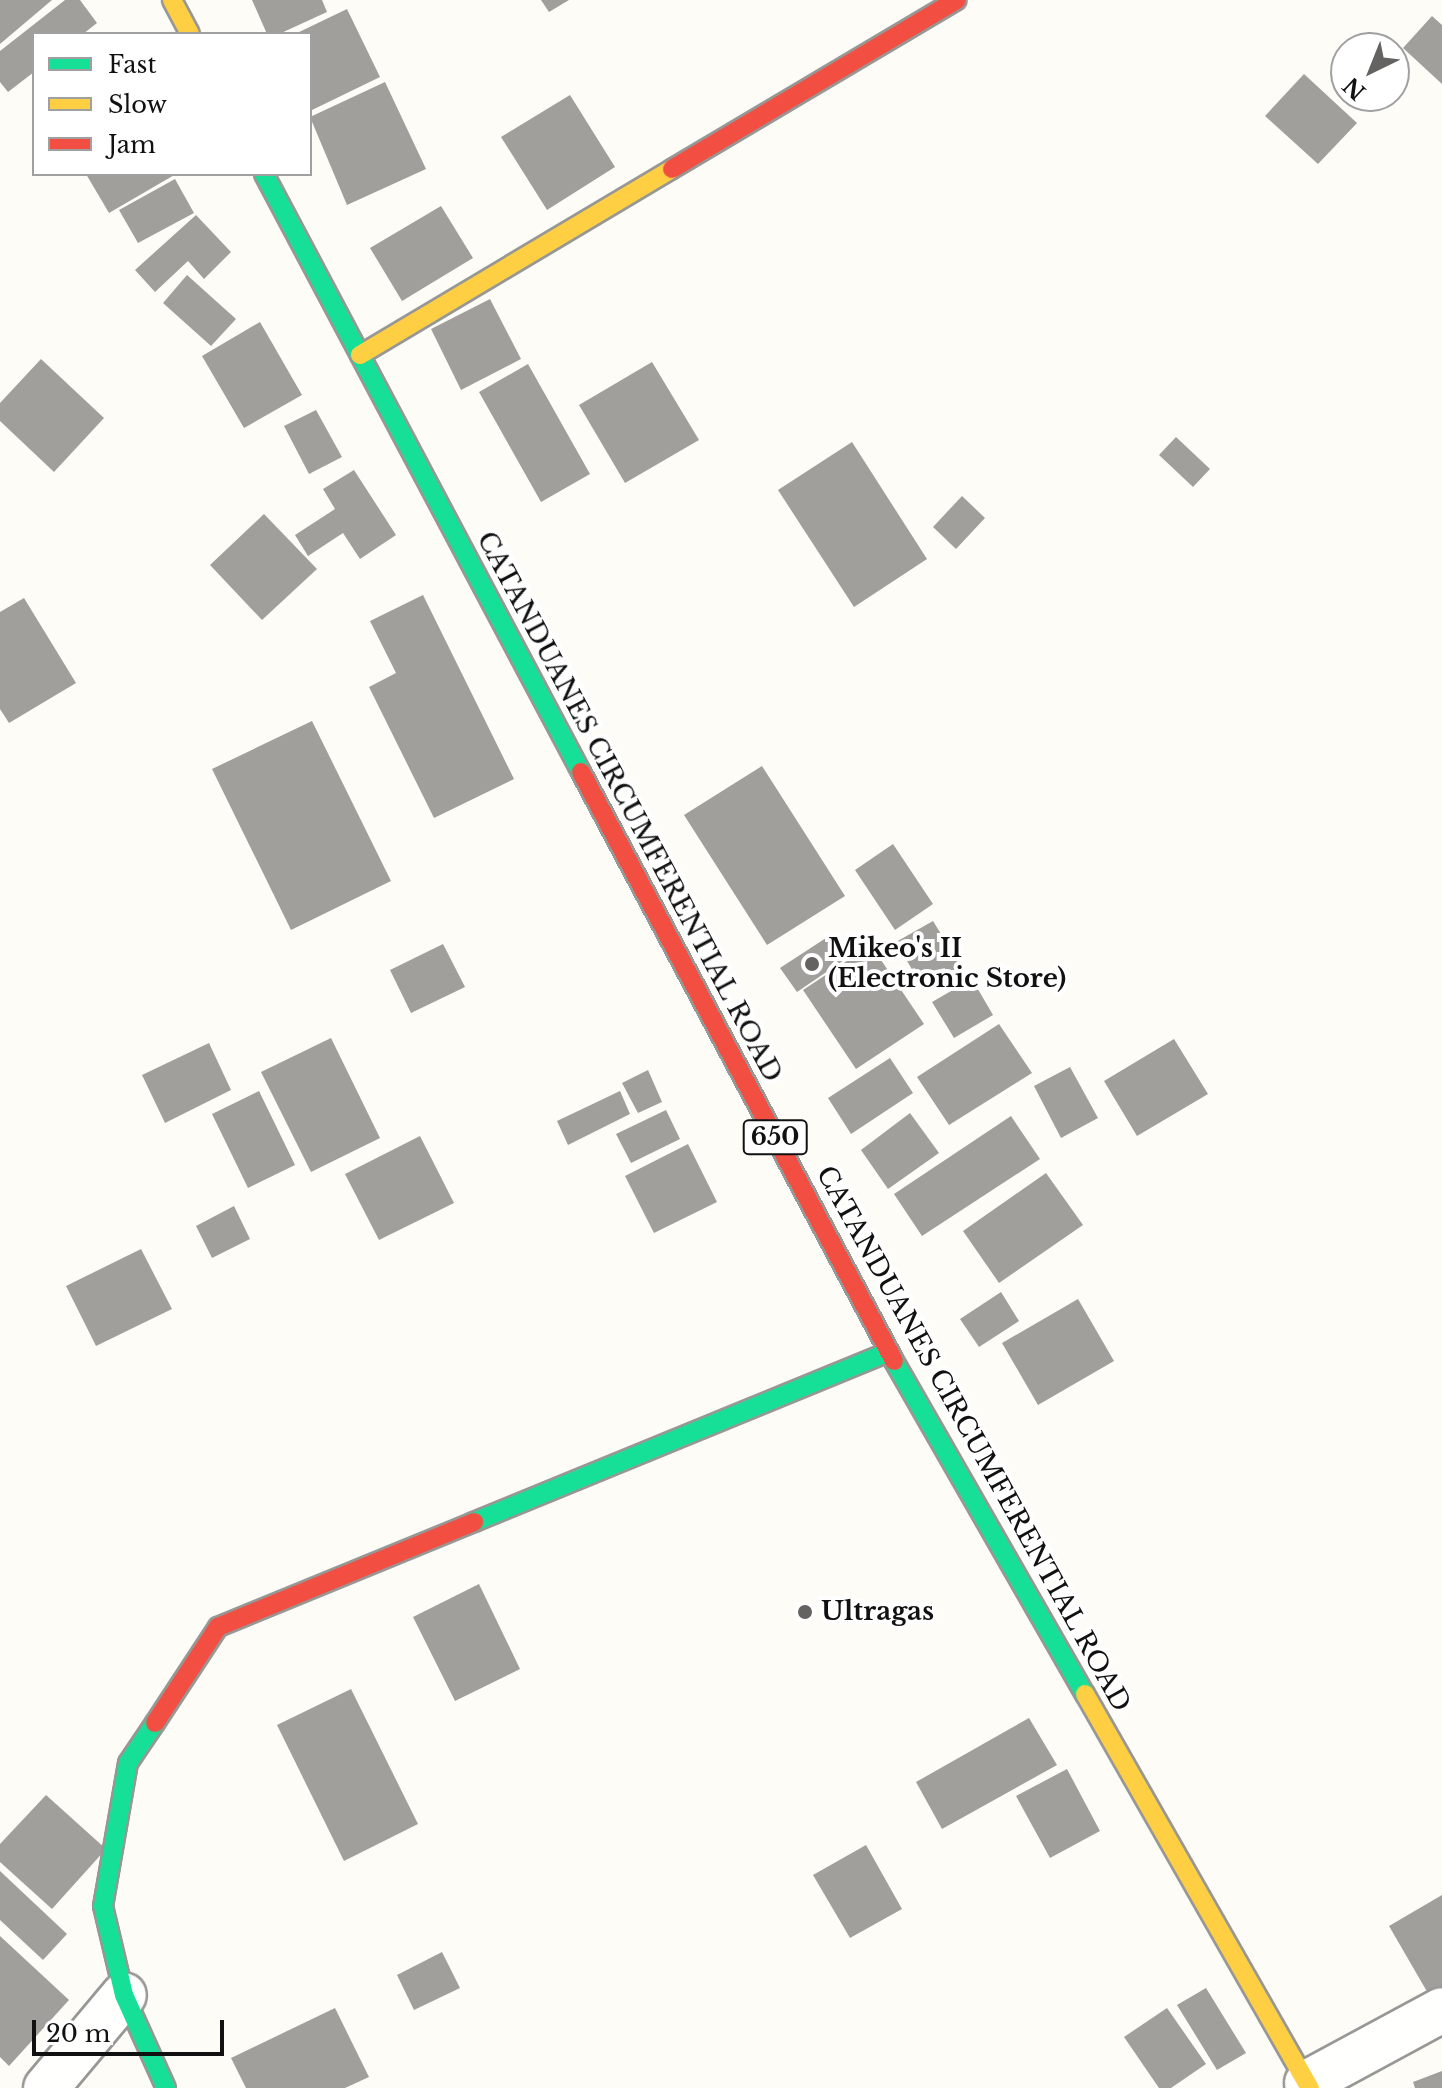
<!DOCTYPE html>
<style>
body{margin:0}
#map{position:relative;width:1442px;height:2088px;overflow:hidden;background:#fdfcf7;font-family:"Libre Baskerville",serif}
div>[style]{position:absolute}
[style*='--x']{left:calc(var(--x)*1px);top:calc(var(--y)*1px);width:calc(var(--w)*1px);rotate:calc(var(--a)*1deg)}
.building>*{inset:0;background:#a19f9c}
.roads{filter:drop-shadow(2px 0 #979795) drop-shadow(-2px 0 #979795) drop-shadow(0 2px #979795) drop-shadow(0 -2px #979795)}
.street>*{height:44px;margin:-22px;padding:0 22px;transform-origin:22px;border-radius:22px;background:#fffffe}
.fast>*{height:18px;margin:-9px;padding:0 9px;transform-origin:9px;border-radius:9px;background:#16e098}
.slow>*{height:18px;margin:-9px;padding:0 9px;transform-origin:9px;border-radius:9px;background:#ffcf43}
.jam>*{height:18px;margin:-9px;padding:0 9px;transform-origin:9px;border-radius:9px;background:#f24e42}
.dots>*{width:22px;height:22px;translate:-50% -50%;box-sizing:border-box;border:4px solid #fff;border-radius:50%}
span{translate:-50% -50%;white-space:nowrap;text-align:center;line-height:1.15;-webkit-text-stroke:8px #fff;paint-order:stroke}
.shield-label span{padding:2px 6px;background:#fff;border:2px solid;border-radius:6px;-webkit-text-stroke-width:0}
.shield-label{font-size:24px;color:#111;font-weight:700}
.street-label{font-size:26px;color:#111}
.poi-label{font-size:26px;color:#111;font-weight:700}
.left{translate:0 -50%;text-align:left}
.legend{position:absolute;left:32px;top:32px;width:280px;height:144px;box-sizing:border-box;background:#fff;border:2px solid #a0a0a0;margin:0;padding:10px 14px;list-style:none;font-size:24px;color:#111}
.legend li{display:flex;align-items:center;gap:16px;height:40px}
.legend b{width:40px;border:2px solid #a0a0a0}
.north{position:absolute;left:1330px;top:32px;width:80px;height:80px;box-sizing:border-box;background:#fff;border:2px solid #a0a0a0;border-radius:50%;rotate:223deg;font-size:22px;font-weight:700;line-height:32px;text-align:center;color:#111}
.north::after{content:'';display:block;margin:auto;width:28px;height:36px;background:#646362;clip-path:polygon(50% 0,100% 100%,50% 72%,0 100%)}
.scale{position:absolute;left:32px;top:2020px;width:192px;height:36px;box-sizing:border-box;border:4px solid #111;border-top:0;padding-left:10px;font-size:24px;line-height:28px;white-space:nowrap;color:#111;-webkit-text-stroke:6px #fff;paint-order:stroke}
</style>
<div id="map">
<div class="building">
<div style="clip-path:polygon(0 0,52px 0,0 44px)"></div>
<div style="clip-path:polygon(65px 0,80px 0,97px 23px,83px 34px,34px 34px,34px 72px,8px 92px,0 82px,0 51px)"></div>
<div style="clip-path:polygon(252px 0,322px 0,327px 12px,279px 34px,267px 34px)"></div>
<div style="clip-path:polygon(541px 0,569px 0,549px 12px)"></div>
<div style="clip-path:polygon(347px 9px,380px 77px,310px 111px,310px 34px,295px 34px)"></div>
<div style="clip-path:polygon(1432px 16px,1442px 25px,1442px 84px,1403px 48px)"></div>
<div style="clip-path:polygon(1304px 74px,1357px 123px,1318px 164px,1265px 116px)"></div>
<div style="clip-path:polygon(385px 82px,426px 169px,347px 205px,310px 117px)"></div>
<div style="clip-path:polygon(570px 95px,615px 167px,547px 210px,501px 137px)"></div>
<div style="clip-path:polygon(86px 174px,176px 174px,109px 213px)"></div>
<div style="clip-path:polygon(175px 179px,194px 213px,138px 243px,119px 210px)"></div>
<div style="clip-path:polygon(441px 206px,473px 258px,402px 301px,370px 248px)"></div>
<div style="clip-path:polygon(196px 215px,231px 252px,204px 279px,188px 261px,155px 292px,135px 270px)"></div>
<div style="clip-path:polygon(187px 275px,236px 319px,211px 346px,163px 303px)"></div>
<div style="clip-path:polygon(490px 299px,521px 359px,461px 390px,431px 329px)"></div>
<div style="clip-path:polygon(260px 322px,302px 395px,244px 428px,202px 356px)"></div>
<div style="clip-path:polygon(41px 359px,104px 418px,54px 472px,0 421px,0 403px)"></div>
<div style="clip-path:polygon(652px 362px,699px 440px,625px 483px,579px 405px)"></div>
<div style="clip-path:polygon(528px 364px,590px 474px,541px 502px,479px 392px)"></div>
<div style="clip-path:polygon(316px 410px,342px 457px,309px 474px,284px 426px)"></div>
<div style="clip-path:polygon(1176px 437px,1210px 469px,1193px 487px,1159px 455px)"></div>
<div style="clip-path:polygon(852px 442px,927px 559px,854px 607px,778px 490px)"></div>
<div style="clip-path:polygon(354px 470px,396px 535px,360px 559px,343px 533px,308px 556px,295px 535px,335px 509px,323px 489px)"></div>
<div style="clip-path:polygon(962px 496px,985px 518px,956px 549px,933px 527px)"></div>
<div style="clip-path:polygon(264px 514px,317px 569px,262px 620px,210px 565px)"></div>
<div style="clip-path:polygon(423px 595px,514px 779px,434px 818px,369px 687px,396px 673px,370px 621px)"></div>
<div style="clip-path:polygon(24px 598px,76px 683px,9px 723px,0 709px,0 612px)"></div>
<div style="clip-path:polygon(312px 721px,391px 881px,291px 930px,212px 769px)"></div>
<div style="clip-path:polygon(762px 766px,845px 896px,767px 945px,684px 815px)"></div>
<div style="clip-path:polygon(893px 844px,933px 904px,895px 930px,855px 870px)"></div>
<div style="clip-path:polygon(933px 921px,962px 968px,924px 990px,896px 942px)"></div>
<div style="clip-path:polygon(829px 936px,844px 960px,797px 992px,780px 968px)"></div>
<div style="clip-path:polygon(443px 944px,465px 987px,411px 1013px,390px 970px)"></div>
<div style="clip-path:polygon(871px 945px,924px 1024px,856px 1069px,803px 990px)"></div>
<div style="clip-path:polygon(972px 979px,993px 1015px,954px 1038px,932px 1002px)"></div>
<div style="clip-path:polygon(999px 1024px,1032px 1073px,949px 1125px,917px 1077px)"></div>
<div style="clip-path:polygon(331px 1038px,380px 1138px,311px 1172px,261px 1072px)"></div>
<div style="clip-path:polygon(1174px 1039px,1208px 1094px,1137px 1136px,1104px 1081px)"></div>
<div style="clip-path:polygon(209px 1043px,231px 1090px,165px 1123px,142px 1075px)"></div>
<div style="clip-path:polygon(890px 1058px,913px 1093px,851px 1134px,828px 1098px)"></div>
<div style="clip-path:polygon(1070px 1067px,1098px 1118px,1061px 1138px,1034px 1086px)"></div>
<div style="clip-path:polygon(648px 1070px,662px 1102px,638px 1113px,622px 1083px)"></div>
<div style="clip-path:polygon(259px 1091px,295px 1165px,248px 1188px,212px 1114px)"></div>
<div style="clip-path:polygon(620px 1091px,630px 1114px,568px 1145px,557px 1121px)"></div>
<div style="clip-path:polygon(666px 1110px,680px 1139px,631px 1163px,616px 1134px)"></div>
<div style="clip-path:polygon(910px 1113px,939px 1153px,888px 1189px,861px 1150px)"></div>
<div style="clip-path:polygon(1011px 1116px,1040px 1159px,922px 1236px,894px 1194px)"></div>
<div style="clip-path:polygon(420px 1136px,454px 1203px,379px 1240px,345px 1174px)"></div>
<div style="clip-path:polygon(688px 1144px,717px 1202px,654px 1233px,625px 1176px)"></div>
<div style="clip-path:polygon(1046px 1173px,1083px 1225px,999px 1283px,963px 1231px)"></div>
<div style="clip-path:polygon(234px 1206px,250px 1239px,212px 1258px,196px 1226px)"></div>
<div style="clip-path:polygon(141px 1249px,172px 1309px,96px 1346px,66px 1286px)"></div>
<div style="clip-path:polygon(1001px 1292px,1019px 1321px,979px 1347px,960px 1319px)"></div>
<div style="clip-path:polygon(1078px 1299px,1114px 1361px,1038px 1405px,1002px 1343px)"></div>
<div style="clip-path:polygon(479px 1584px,520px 1669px,455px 1701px,413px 1617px)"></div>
<div style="clip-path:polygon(351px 1689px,418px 1824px,344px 1861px,277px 1725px)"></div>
<div style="clip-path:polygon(1029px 1718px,1057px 1765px,942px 1829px,916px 1782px)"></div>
<div style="clip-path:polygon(1067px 1769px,1100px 1831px,1050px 1858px,1016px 1796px)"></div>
<div style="clip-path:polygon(46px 1795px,106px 1849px,52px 1909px,0 1862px,0 1844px)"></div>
<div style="clip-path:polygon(866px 1845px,902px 1909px,850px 1938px,813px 1875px)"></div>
<div style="clip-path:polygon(0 1871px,67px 1934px,43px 1960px,0 1920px)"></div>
<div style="clip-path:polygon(1442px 1895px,1442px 1988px,1429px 1995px,1389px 1926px)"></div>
<div style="clip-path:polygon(0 1936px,69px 2000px,9px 2066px,0 2057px)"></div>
<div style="clip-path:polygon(442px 1952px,460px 1988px,414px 2010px,397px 1975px)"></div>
<div style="clip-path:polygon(1206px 1988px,1246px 2053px,1217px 2070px,1177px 2005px)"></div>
<div style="clip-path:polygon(335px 2008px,369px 2077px,345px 2088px,246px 2088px,231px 2058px)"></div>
<div style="clip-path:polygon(1167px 2008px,1206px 2064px,1171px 2088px,1159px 2088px,1124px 2037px)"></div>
<div style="clip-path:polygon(1442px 2071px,1442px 2088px,1415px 2088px,1413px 2082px)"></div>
</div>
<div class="roads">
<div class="street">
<div style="--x:1307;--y:2083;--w:153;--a:-28.4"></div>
<div style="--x:46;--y:2088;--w:121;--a:-50"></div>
</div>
<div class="fast">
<div style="--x:264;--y:174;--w:677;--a:62.07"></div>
<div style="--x:894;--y:1361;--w:384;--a:60.2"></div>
<div style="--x:474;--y:1522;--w:448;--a:-22.3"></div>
<div style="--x:155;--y:1723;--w:48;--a:124"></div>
<div style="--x:128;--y:1763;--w:145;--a:99.9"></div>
<div style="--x:103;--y:1906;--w:91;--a:76.7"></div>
<div style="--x:124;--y:1995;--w:102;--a:65.7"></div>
</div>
<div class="slow">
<div style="--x:172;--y:0;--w:38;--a:62"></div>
<div style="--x:360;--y:355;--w:363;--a:-30.8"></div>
<div style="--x:1085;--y:1694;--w:454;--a:60.3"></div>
</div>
<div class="jam">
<div style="--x:672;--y:169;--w:331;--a:-30.7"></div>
<div style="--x:581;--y:772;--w:667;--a:62.01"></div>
<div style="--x:155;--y:1723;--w:115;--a:-56.7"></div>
<div style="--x:218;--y:1627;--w:277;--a:-22.3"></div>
</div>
</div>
<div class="dots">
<div style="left:812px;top:964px;background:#646362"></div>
<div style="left:805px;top:1612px;background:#646362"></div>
</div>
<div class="shield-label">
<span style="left:775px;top:1137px">650</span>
</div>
<div class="street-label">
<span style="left:629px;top:807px;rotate:62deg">CATANDUANES CIRCUMFERENTIAL ROAD</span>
<span style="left:973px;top:1439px;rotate:61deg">CATANDUANES CIRCUMFERENTIAL ROAD</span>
</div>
<div class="poi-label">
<span class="left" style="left:828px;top:964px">Mikeo's II<br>(Electronic Store)</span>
<span class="left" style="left:821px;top:1612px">Ultragas</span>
</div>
<ul class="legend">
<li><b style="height:10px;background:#16e098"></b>Fast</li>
<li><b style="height:10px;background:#ffcf43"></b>Slow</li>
<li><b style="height:10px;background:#f24e42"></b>Jam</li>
</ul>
<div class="north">N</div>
<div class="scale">20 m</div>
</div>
